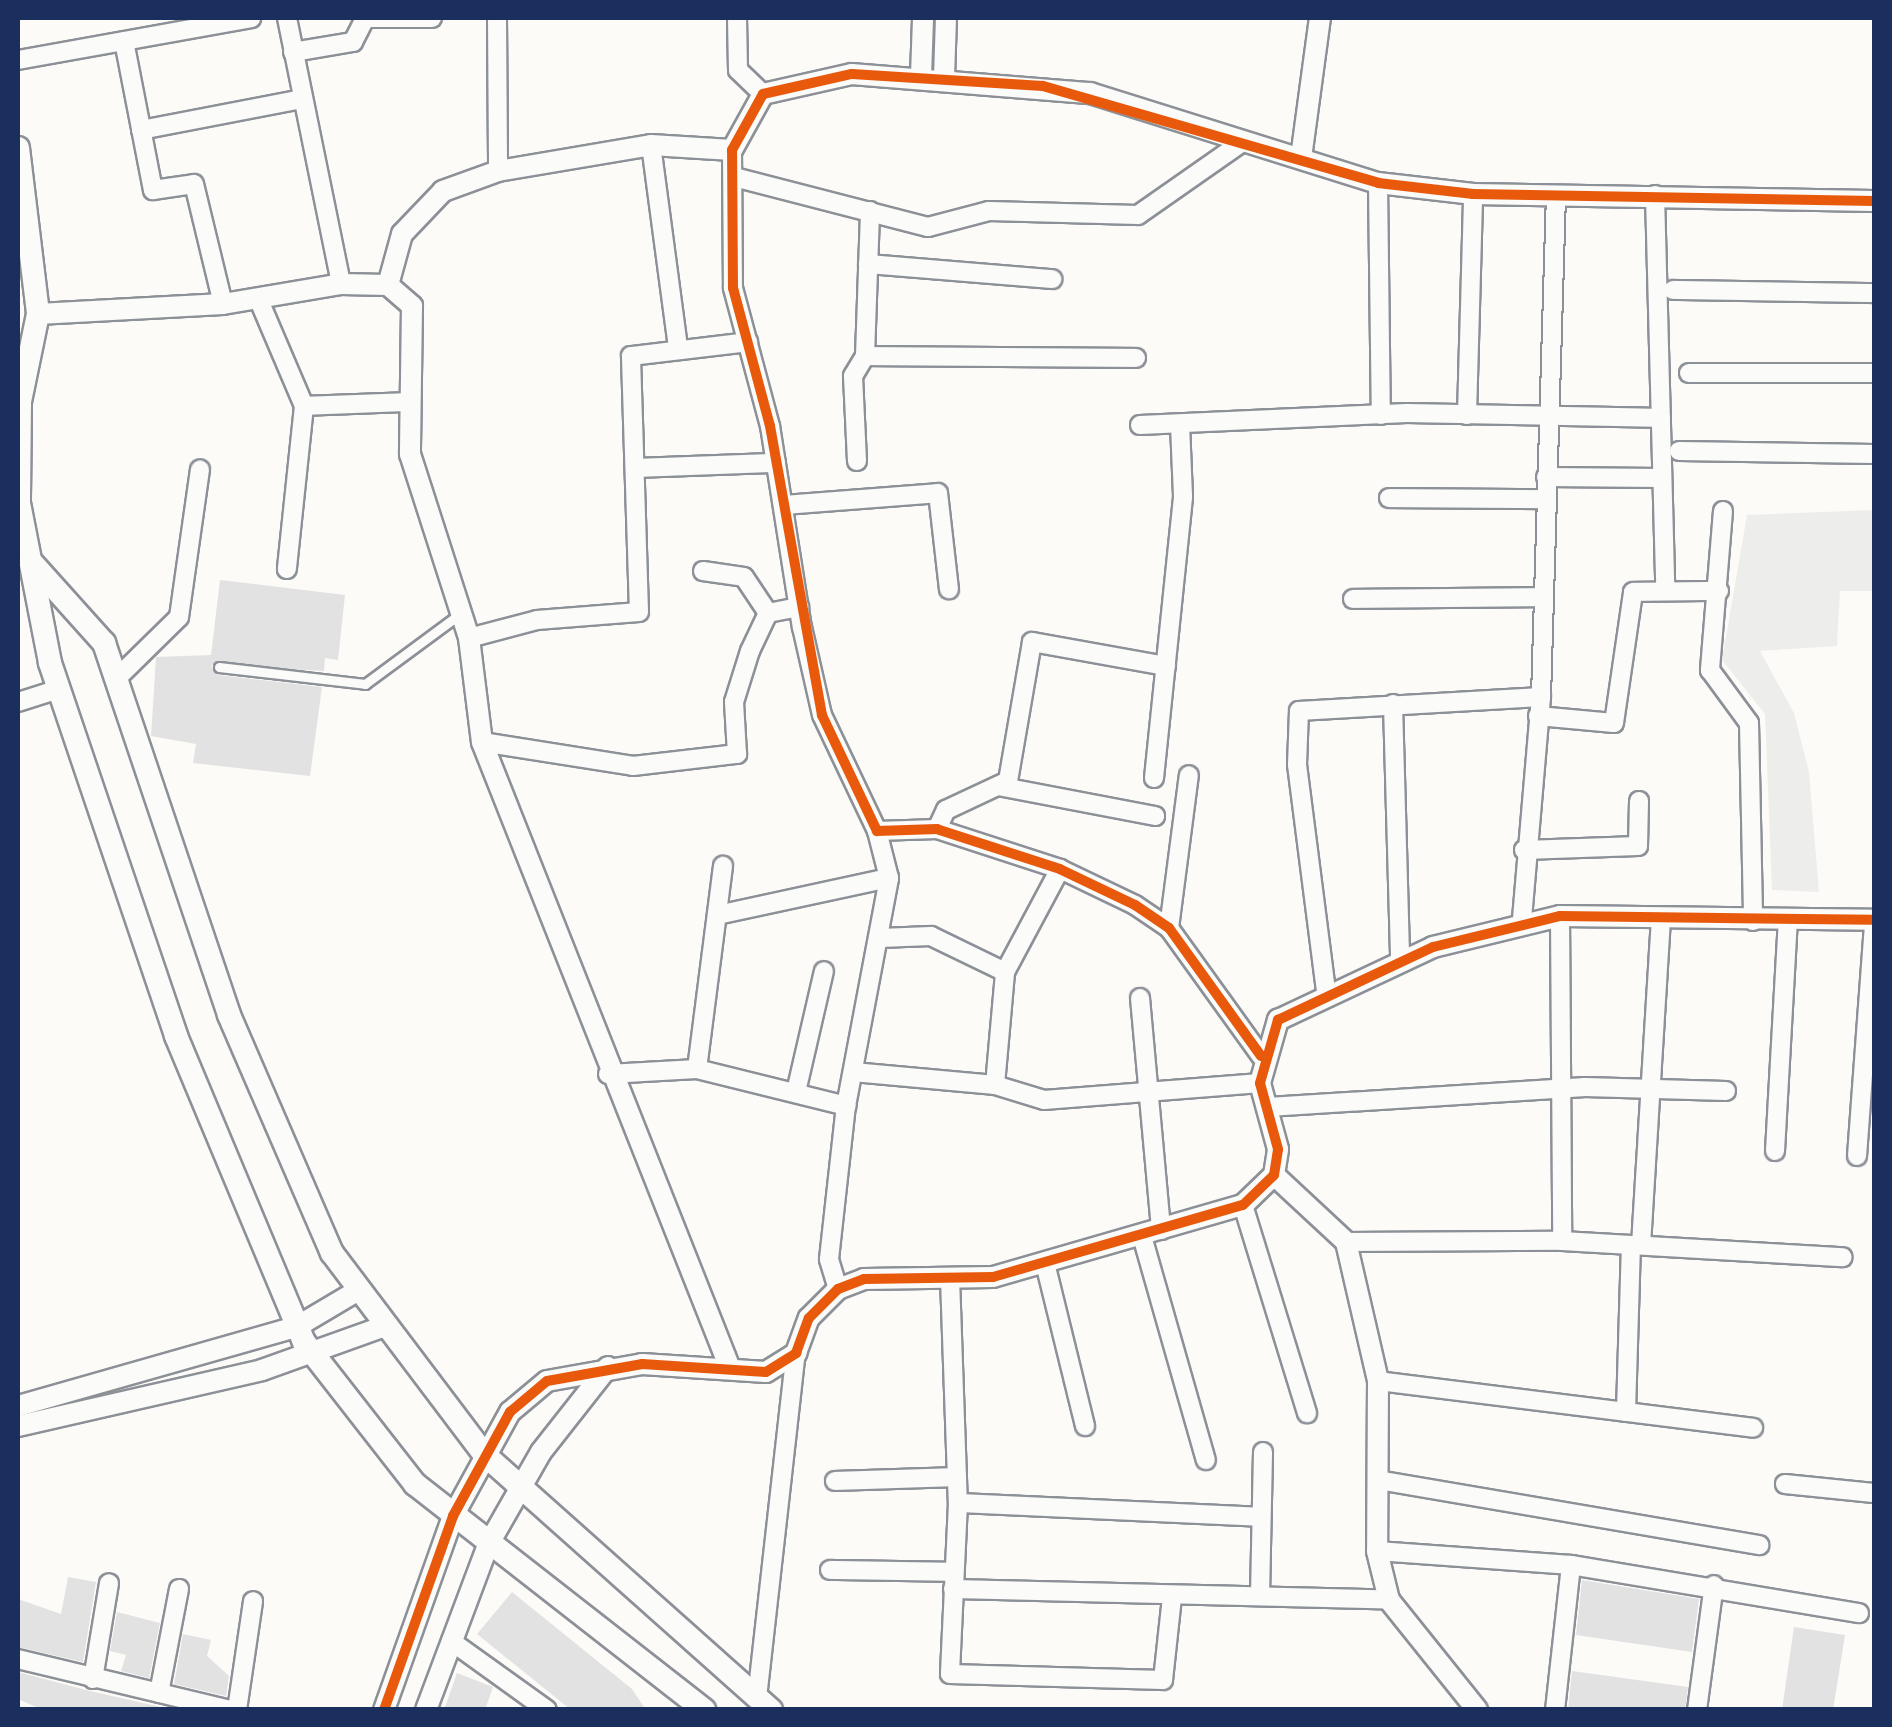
<!DOCTYPE html>
<style>
body{margin:0}
#map{position:relative;width:1892px;height:1727px;overflow:hidden;background:#fcfbf8;font-family:"Shantell Sans",sans-serif}
div>[style]{position:absolute}
[style*='--x']{left:calc(var(--x)*1px);top:calc(var(--y)*1px);width:calc(var(--w)*1px);rotate:calc(var(--a)*1deg)}
.green>*{inset:0;background:#ededec}
.building>*{inset:0;background:#e2e2e2}
.roads{filter:drop-shadow(2px 0 #8c9097) drop-shadow(-2px 0 #8c9097) drop-shadow(0 2px #8c9097) drop-shadow(0 -2px #8c9097)}
.service>*{height:9px;margin:-4.5px;padding:0 4.5px;transform-origin:4.5px;border-radius:4.5px;background:#fbfbf9}
.minor>*{height:18px;margin:-9px;padding:0 9px;transform-origin:9px;border-radius:9px;background:#fbfbf9}
.tertiary>*{height:20px;margin:-10px;padding:0 10px;transform-origin:10px;border-radius:10px;background:#fbfbf9}
.secondary>*{height:22px;margin:-11px;padding:0 11px;transform-origin:11px;border-radius:11px;background:#fbfbf9}
.cycleway>*{height:10px;margin:-5px;padding:0 5px;transform-origin:5px;border-radius:5px;background:#e8590c}
span{translate:-50% -50%;white-space:nowrap;text-align:center;line-height:1.15;-webkit-text-stroke:8px #fdfcf7;paint-order:stroke}
.frame{position:absolute;inset:0;border:20px solid #1b2f5e;pointer-events:none}
</style>
<div id="map">
<div class="green">
<div style="clip-path:polygon(1874px 510px,1874px 591px,1840px 591px,1837px 646px,1760px 651px,1794px 713px,1809px 772px,1819px 892px,1772px 890px,1765px 714px,1722px 660px,1747px 515px)"></div>
</div>
<div class="building">
<div style="clip-path:polygon(220px 580px,345px 595px,338px 660px,325px 658px,324px 671px,211px 665px,218px 675px,322px 687px,310px 776px,193px 763px,196px 744px,151px 736px,156px 657px,211px 655px)"></div>
<div style="clip-path:polygon(68px 1577px,96px 1582px,83px 1662px,18px 1647px,18px 1599px,61px 1614px)"></div>
<div style="clip-path:polygon(1582px 1580px,1699px 1599px,1692px 1652px,1576px 1635px)"></div>
<div style="clip-path:polygon(512px 1592px,632px 1689px,646px 1710px,571px 1710px,477px 1634px)"></div>
<div style="clip-path:polygon(117px 1612px,160px 1623px,149px 1678px,121px 1671px,126px 1655px,110px 1651px)"></div>
<div style="clip-path:polygon(1794px 1627px,1845px 1635px,1833px 1710px,1782px 1710px)"></div>
<div style="clip-path:polygon(183px 1634px,211px 1640px,207px 1656px,229px 1676px,226px 1696px,174px 1684px)"></div>
<div style="clip-path:polygon(1572px 1671px,1688px 1687px,1685px 1710px,1568px 1710px)"></div>
<div style="clip-path:polygon(18px 1672px,90px 1691px,174px 1710px,43px 1710px,18px 1699px)"></div>
<div style="clip-path:polygon(457px 1673px,493px 1687px,485px 1710px,444px 1710px)"></div>
</div>
<div class="roads">
<div class="service">
<div style="--x:219;--y:667;--w:147;--a:6.6"></div>
<div style="--x:365;--y:684;--w:113;--a:-36.4"></div>
</div>
<div class="minor">
<div style="--x:287;--y:18;--w:271;--a:78.5"></div>
<div style="--x:497;--y:18;--w:153;--a:89.6"></div>
<div style="--x:737;--y:18;--w:52;--a:88.9"></div>
<div style="--x:738;--y:70;--w:35;--a:44"></div>
<div style="--x:124;--y:41;--w:152;--a:79"></div>
<div style="--x:153;--y:190;--w:41;--a:-8.3"></div>
<div style="--x:194;--y:184;--w:123;--a:76.4"></div>
<div style="--x:293;--y:52;--w:61;--a:-9.5"></div>
<div style="--x:353;--y:42;--w:27;--a:-63"></div>
<div style="--x:365;--y:18;--w:67;--a:0"></div>
<div style="--x:18;--y:60;--w:237;--a:-10.2"></div>
<div style="--x:141;--y:130;--w:164;--a:-10.9"></div>
<div style="--x:651;--y:145;--w:205;--a:82.4"></div>
<div style="--x:732;--y:150;--w:138;--a:89.6"></div>
<div style="--x:733;--y:288;--w:143;--a:75"></div>
<div style="--x:770;--y:426;--w:204;--a:81"></div>
<div style="--x:802;--y:627;--w:90;--a:77.2"></div>
<div style="--x:822;--y:715;--w:128;--a:64.6"></div>
<div style="--x:877;--y:831;--w:60;--a:-1.9"></div>
<div style="--x:937;--y:829;--w:129;--a:18"></div>
<div style="--x:1060;--y:869;--w:83;--a:25.6"></div>
<div style="--x:1135;--y:905;--w:41;--a:34.1"></div>
<div style="--x:1169;--y:928;--w:158;--a:54.3"></div>
<div style="--x:738;--y:178;--w:196;--a:14.5"></div>
<div style="--x:928;--y:227;--w:63;--a:-14.7"></div>
<div style="--x:989;--y:211;--w:149;--a:1.5"></div>
<div style="--x:1138;--y:215;--w:126;--a:-35"></div>
<div style="--x:1378;--y:183;--w:232;--a:89.3"></div>
<div style="--x:1655;--y:195;--w:394;--a:88.5"></div>
<div style="--x:868;--y:264;--w:185;--a:4.7"></div>
<div style="--x:1673;--y:290;--w:201;--a:0.9"></div>
<div style="--x:258;--y:298;--w:117;--a:66.9"></div>
<div style="--x:304;--y:406;--w:164;--a:96"></div>
<div style="--x:865;--y:356;--w:271;--a:0.4"></div>
<div style="--x:1689;--y:373;--w:185;--a:0"></div>
<div style="--x:304;--y:406;--w:105;--a:-2.2"></div>
<div style="--x:1467;--y:415;--w:221;--a:-88.4"></div>
<div style="--x:1140;--y:425;--w:267;--a:-2.6"></div>
<div style="--x:1407;--y:413;--w:254;--a:1.1"></div>
<div style="--x:1679;--y:451;--w:195;--a:0.9"></div>
<div style="--x:857;--y:461;--w:85;--a:-92.7"></div>
<div style="--x:853;--y:376;--w:23;--a:-59"></div>
<div style="--x:865;--y:356;--w:145;--a:-88"></div>
<div style="--x:637;--y:468;--w:139;--a:-2.1"></div>
<div style="--x:1546;--y:477;--w:116;--a:0.5"></div>
<div style="--x:1389;--y:498;--w:156;--a:0.4"></div>
<div style="--x:783;--y:505;--w:155;--a:-4.4"></div>
<div style="--x:938;--y:493;--w:97;--a:83.5"></div>
<div style="--x:1723;--y:511;--w:160;--a:94.7"></div>
<div style="--x:1710;--y:670;--w:66;--a:53.7"></div>
<div style="--x:1749;--y:723;--w:198;--a:88.8"></div>
<div style="--x:703;--y:571;--w:41;--a:8.3"></div>
<div style="--x:744;--y:577;--w:43;--a:56.3"></div>
<div style="--x:1353;--y:599;--w:191;--a:-0.6"></div>
<div style="--x:469;--y:638;--w:70;--a:-14.8"></div>
<div style="--x:537;--y:620;--w:102;--a:-4.5"></div>
<div style="--x:639;--y:612;--w:256;--a:-91.8"></div>
<div style="--x:631;--y:356;--w:118;--a:-6.8"></div>
<div style="--x:116;--y:679;--w:88;--a:-44.5"></div>
<div style="--x:179;--y:617;--w:149;--a:-81.9"></div>
<div style="--x:18;--y:702;--w:43;--a:-17.6"></div>
<div style="--x:1393;--y:704;--w:255;--a:88.4"></div>
<div style="--x:1538;--y:716;--w:76;--a:5.3"></div>
<div style="--x:1614;--y:723;--w:132;--a:-81.7"></div>
<div style="--x:1633;--y:592;--w:86;--a:-0.7"></div>
<div style="--x:482;--y:742;--w:153;--a:9"></div>
<div style="--x:633;--y:766;--w:105;--a:-6.6"></div>
<div style="--x:737;--y:754;--w:52;--a:-93.3"></div>
<div style="--x:734;--y:702;--w:53;--a:-72.6"></div>
<div style="--x:750;--y:651;--w:42;--a:-64.7"></div>
<div style="--x:768;--y:613;--w:32;--a:-11"></div>
<div style="--x:1154;--y:778;--w:283;--a:-84.1"></div>
<div style="--x:1183;--y:496;--w:72;--a:-92.4"></div>
<div style="--x:998;--y:786;--w:160;--a:10.8"></div>
<div style="--x:937;--y:829;--w:21;--a:-65"></div>
<div style="--x:946;--y:810;--w:68;--a:-25.1"></div>
<div style="--x:1008;--y:781;--w:141;--a:-80.2"></div>
<div style="--x:1032;--y:642;--w:136;--a:10.2"></div>
<div style="--x:1524;--y:850;--w:114;--a:-2"></div>
<div style="--x:1638;--y:846;--w:45;--a:-88.7"></div>
<div style="--x:722;--y:914;--w:171;--a:-12.2"></div>
<div style="--x:1560;--y:916;--w:325;--a:89.6"></div>
<div style="--x:1522;--y:919;--w:223;--a:-85.1"></div>
<div style="--x:1541;--y:697;--w:501;--a:-88.29"></div>
<div style="--x:1169;--y:928;--w:154;--a:-82.6"></div>
<div style="--x:880;--y:938;--w:51;--a:-2.2"></div>
<div style="--x:931;--y:936;--w:82;--a:25.9"></div>
<div style="--x:1326;--y:991;--w:228;--a:-97.3"></div>
<div style="--x:1297;--y:765;--w:54;--a:-87.9"></div>
<div style="--x:1299;--y:711;--w:242;--a:-3.3"></div>
<div style="--x:1140;--y:998;--w:233;--a:84.8"></div>
<div style="--x:697;--y:1069;--w:205;--a:-82.7"></div>
<div style="--x:853;--y:1072;--w:143;--a:5.2"></div>
<div style="--x:995;--y:1085;--w:51;--a:17"></div>
<div style="--x:1044;--y:1100;--w:217;--a:-4.5"></div>
<div style="--x:608;--y:1074;--w:89;--a:-3.2"></div>
<div style="--x:697;--y:1069;--w:154;--a:13.9"></div>
<div style="--x:995;--y:1085;--w:113;--a:-84.9"></div>
<div style="--x:1005;--y:972;--w:117;--a:-61.9"></div>
<div style="--x:796;--y:1092;--w:124;--a:-77"></div>
<div style="--x:1268;--y:1107;--w:318;--a:-3.6"></div>
<div style="--x:1585;--y:1087;--w:141;--a:1.6"></div>
<div style="--x:1775;--y:1151;--w:229;--a:-86.8"></div>
<div style="--x:1857;--y:1156;--w:232;--a:-85.8"></div>
<div style="--x:1243;--y:1205;--w:218;--a:72.9"></div>
<div style="--x:1142;--y:1236;--w:233;--a:74.1"></div>
<div style="--x:1346;--y:1242;--w:216;--a:-0.3"></div>
<div style="--x:1562;--y:1241;--w:281;--a:3.3"></div>
<div style="--x:1641;--y:1245;--w:327;--a:-86.5"></div>
<div style="--x:1045;--y:1263;--w:168;--a:76.2"></div>
<div style="--x:950;--y:1278;--w:225;--a:88"></div>
<div style="--x:958;--y:1503;--w:171;--a:92.7"></div>
<div style="--x:950;--y:1674;--w:213;--a:1.6"></div>
<div style="--x:1163;--y:1680;--w:83;--a:-83.8"></div>
<div style="--x:838;--y:1289;--w:31;--a:-107"></div>
<div style="--x:829;--y:1259;--w:154;--a:-83.7"></div>
<div style="--x:846;--y:1106;--w:232;--a:-79.3"></div>
<div style="--x:889;--y:878;--w:49;--a:-104.3"></div>
<div style="--x:1378;--y:1381;--w:378;--a:7.1"></div>
<div style="--x:1626;--y:1412;--w:167;--a:-88.3"></div>
<div style="--x:1378;--y:1480;--w:387;--a:9.7"></div>
<div style="--x:835;--y:1481;--w:122;--a:-1.9"></div>
<div style="--x:1785;--y:1484;--w:89;--a:5.8"></div>
<div style="--x:958;--y:1503;--w:303;--a:2.6"></div>
<div style="--x:1377;--y:1551;--w:195;--a:4.1"></div>
<div style="--x:1571;--y:1565;--w:292;--a:9.5"></div>
<div style="--x:830;--y:1570;--w:124;--a:0.9"></div>
<div style="--x:953;--y:1589;--w:436;--a:1.4"></div>
<div style="--x:1260;--y:1596;--w:144;--a:-88.8"></div>
<div style="--x:451;--y:1641;--w:118;--a:35.7"></div>
<div style="--x:18;--y:1659;--w:218;--a:13.5"></div>
<div style="--x:93;--y:1679;--w:97;--a:-80.5"></div>
<div style="--x:159;--y:1693;--w:106;--a:-79.1"></div>
<div style="--x:757;--y:1698;--w:347;--a:-83.6"></div>
<div style="--x:237;--y:1710;--w:110;--a:-81.6"></div>
<div style="--x:1555;--y:1710;--w:146;--a:-83.7"></div>
<div style="--x:1697;--y:1710;--w:126;--a:-82.3"></div>
</div>
<div class="tertiary">
<div style="--x:921;--y:76;--w:58;--a:-88"></div>
<div style="--x:944;--y:78;--w:60;--a:-88.1"></div>
<div style="--x:1301;--y:158;--w:141;--a:-82.3"></div>
<div style="--x:388;--y:285;--w:53;--a:-74.6"></div>
<div style="--x:402;--y:234;--w:59;--a:-46.4"></div>
<div style="--x:443;--y:191;--w:59;--a:-20"></div>
<div style="--x:498;--y:171;--w:155;--a:-9.6"></div>
<div style="--x:651;--y:145;--w:81;--a:3.5"></div>
<div style="--x:732;--y:150;--w:64;--a:-61"></div>
<div style="--x:763;--y:94;--w:91;--a:-12.7"></div>
<div style="--x:852;--y:74;--w:239;--a:4.6"></div>
<div style="--x:1090;--y:93;--w:302;--a:17.4"></div>
<div style="--x:1378;--y:183;--w:96;--a:6.6"></div>
<div style="--x:1473;--y:194;--w:401;--a:1"></div>
<div style="--x:38;--y:314;--w:185;--a:-3.1"></div>
<div style="--x:223;--y:304;--w:120;--a:-9.6"></div>
<div style="--x:341;--y:284;--w:47;--a:1.2"></div>
<div style="--x:388;--y:285;--w:32;--a:41"></div>
<div style="--x:412;--y:306;--w:148;--a:90.8"></div>
<div style="--x:410;--y:454;--w:193;--a:72.2"></div>
<div style="--x:469;--y:638;--w:105;--a:82.9"></div>
<div style="--x:482;--y:742;--w:671;--a:68.4"></div>
<div style="--x:1274;--y:1175;--w:98;--a:42.9"></div>
<div style="--x:1346;--y:1242;--w:143;--a:77"></div>
<div style="--x:1378;--y:1381;--w:170;--a:90.3"></div>
<div style="--x:1377;--y:1551;--w:50;--a:76.2"></div>
<div style="--x:1389;--y:1600;--w:141;--a:51.3"></div>
<div style="--x:18;--y:1406;--w:291;--a:-15.9"></div>
<div style="--x:298;--y:1326;--w:69;--a:-30.7"></div>
<div style="--x:18;--y:1426;--w:250;--a:-12.9"></div>
<div style="--x:262;--y:1370;--w:131;--a:-19.7"></div>
<div style="--x:384;--y:1710;--w:206;--a:-70.4"></div>
<div style="--x:453;--y:1516;--w:119;--a:-61.3"></div>
<div style="--x:510;--y:1412;--w:48;--a:-40"></div>
<div style="--x:547;--y:1381;--w:97;--a:-10.1"></div>
<div style="--x:642;--y:1364;--w:124;--a:3.7"></div>
<div style="--x:766;--y:1372;--w:36;--a:-32"></div>
<div style="--x:796;--y:1353;--w:37;--a:-70"></div>
<div style="--x:809;--y:1318;--w:41;--a:-45"></div>
<div style="--x:838;--y:1289;--w:28;--a:-21"></div>
<div style="--x:864;--y:1279;--w:129;--a:-0.9"></div>
<div style="--x:993;--y:1277;--w:260;--a:-16.1"></div>
<div style="--x:1243;--y:1205;--w:43;--a:-44.1"></div>
<div style="--x:1274;--y:1175;--w:26;--a:-81"></div>
<div style="--x:1278;--y:1149;--w:68;--a:-105.3"></div>
<div style="--x:1260;--y:1083;--w:66;--a:-74.1"></div>
<div style="--x:1278;--y:1020;--w:171;--a:-25.2"></div>
<div style="--x:1433;--y:947;--w:131;--a:-13.7"></div>
<div style="--x:1560;--y:916;--w:314;--a:0.7"></div>
<div style="--x:426;--y:1710;--w:176;--a:-69.4"></div>
<div style="--x:488;--y:1545;--w:107;--a:-60.3"></div>
<div style="--x:541;--y:1452;--w:108;--a:-51.8"></div>
</div>
<div class="secondary">
<div style="--x:18;--y:148;--w:167;--a:83.1"></div>
<div style="--x:38;--y:314;--w:90;--a:101.6"></div>
<div style="--x:20;--y:402;--w:101;--a:90.6"></div>
<div style="--x:19;--y:503;--w:163;--a:79"></div>
<div style="--x:50;--y:663;--w:394;--a:71.3"></div>
<div style="--x:176;--y:1036;--w:332;--a:67.3"></div>
<div style="--x:304;--y:1342;--w:180;--a:52"></div>
<div style="--x:415;--y:1484;--w:367;--a:38"></div>
<div style="--x:34;--y:565;--w:105;--a:48.1"></div>
<div style="--x:104;--y:643;--w:392;--a:71.4"></div>
<div style="--x:229;--y:1015;--w:259;--a:66.6"></div>
<div style="--x:332;--y:1253;--w:253;--a:52.9"></div>
<div style="--x:485;--y:1455;--w:383;--a:41.7"></div>
</div>
</div>
<div class="cycleway">
<div style="--x:1261;--y:1056;--w:158;--a:-125.7"></div>
<div style="--x:1169;--y:928;--w:41;--a:-145.9"></div>
<div style="--x:1135;--y:905;--w:83;--a:-154.4"></div>
<div style="--x:1060;--y:869;--w:129;--a:-162"></div>
<div style="--x:937;--y:829;--w:60;--a:178.1"></div>
<div style="--x:877;--y:831;--w:128;--a:-115.4"></div>
<div style="--x:822;--y:715;--w:294;--a:-100.2"></div>
<div style="--x:770;--y:426;--w:143;--a:-105"></div>
<div style="--x:733;--y:288;--w:138;--a:-90.4"></div>
<div style="--x:732;--y:150;--w:64;--a:-61"></div>
<div style="--x:763;--y:94;--w:91;--a:-12.7"></div>
<div style="--x:852;--y:74;--w:191;--a:3.6"></div>
<div style="--x:1043;--y:86;--w:349;--a:16.1"></div>
<div style="--x:1378;--y:183;--w:96;--a:6.6"></div>
<div style="--x:1473;--y:194;--w:401;--a:1"></div>
<div style="--x:384;--y:1710;--w:206;--a:-70.4"></div>
<div style="--x:453;--y:1516;--w:119;--a:-61.3"></div>
<div style="--x:510;--y:1412;--w:48;--a:-40"></div>
<div style="--x:547;--y:1381;--w:97;--a:-10.1"></div>
<div style="--x:642;--y:1364;--w:124;--a:3.7"></div>
<div style="--x:766;--y:1372;--w:36;--a:-32"></div>
<div style="--x:796;--y:1353;--w:37;--a:-70"></div>
<div style="--x:809;--y:1318;--w:41;--a:-45"></div>
<div style="--x:838;--y:1289;--w:28;--a:-21"></div>
<div style="--x:864;--y:1279;--w:129;--a:-0.9"></div>
<div style="--x:993;--y:1277;--w:260;--a:-16.1"></div>
<div style="--x:1243;--y:1205;--w:43;--a:-44.1"></div>
<div style="--x:1274;--y:1175;--w:26;--a:-81"></div>
<div style="--x:1278;--y:1149;--w:68;--a:-105.3"></div>
<div style="--x:1260;--y:1083;--w:66;--a:-74.1"></div>
<div style="--x:1278;--y:1020;--w:171;--a:-25.2"></div>
<div style="--x:1433;--y:947;--w:131;--a:-13.7"></div>
<div style="--x:1560;--y:916;--w:314;--a:0.7"></div>
</div>
<div class="frame"></div>
</div>
